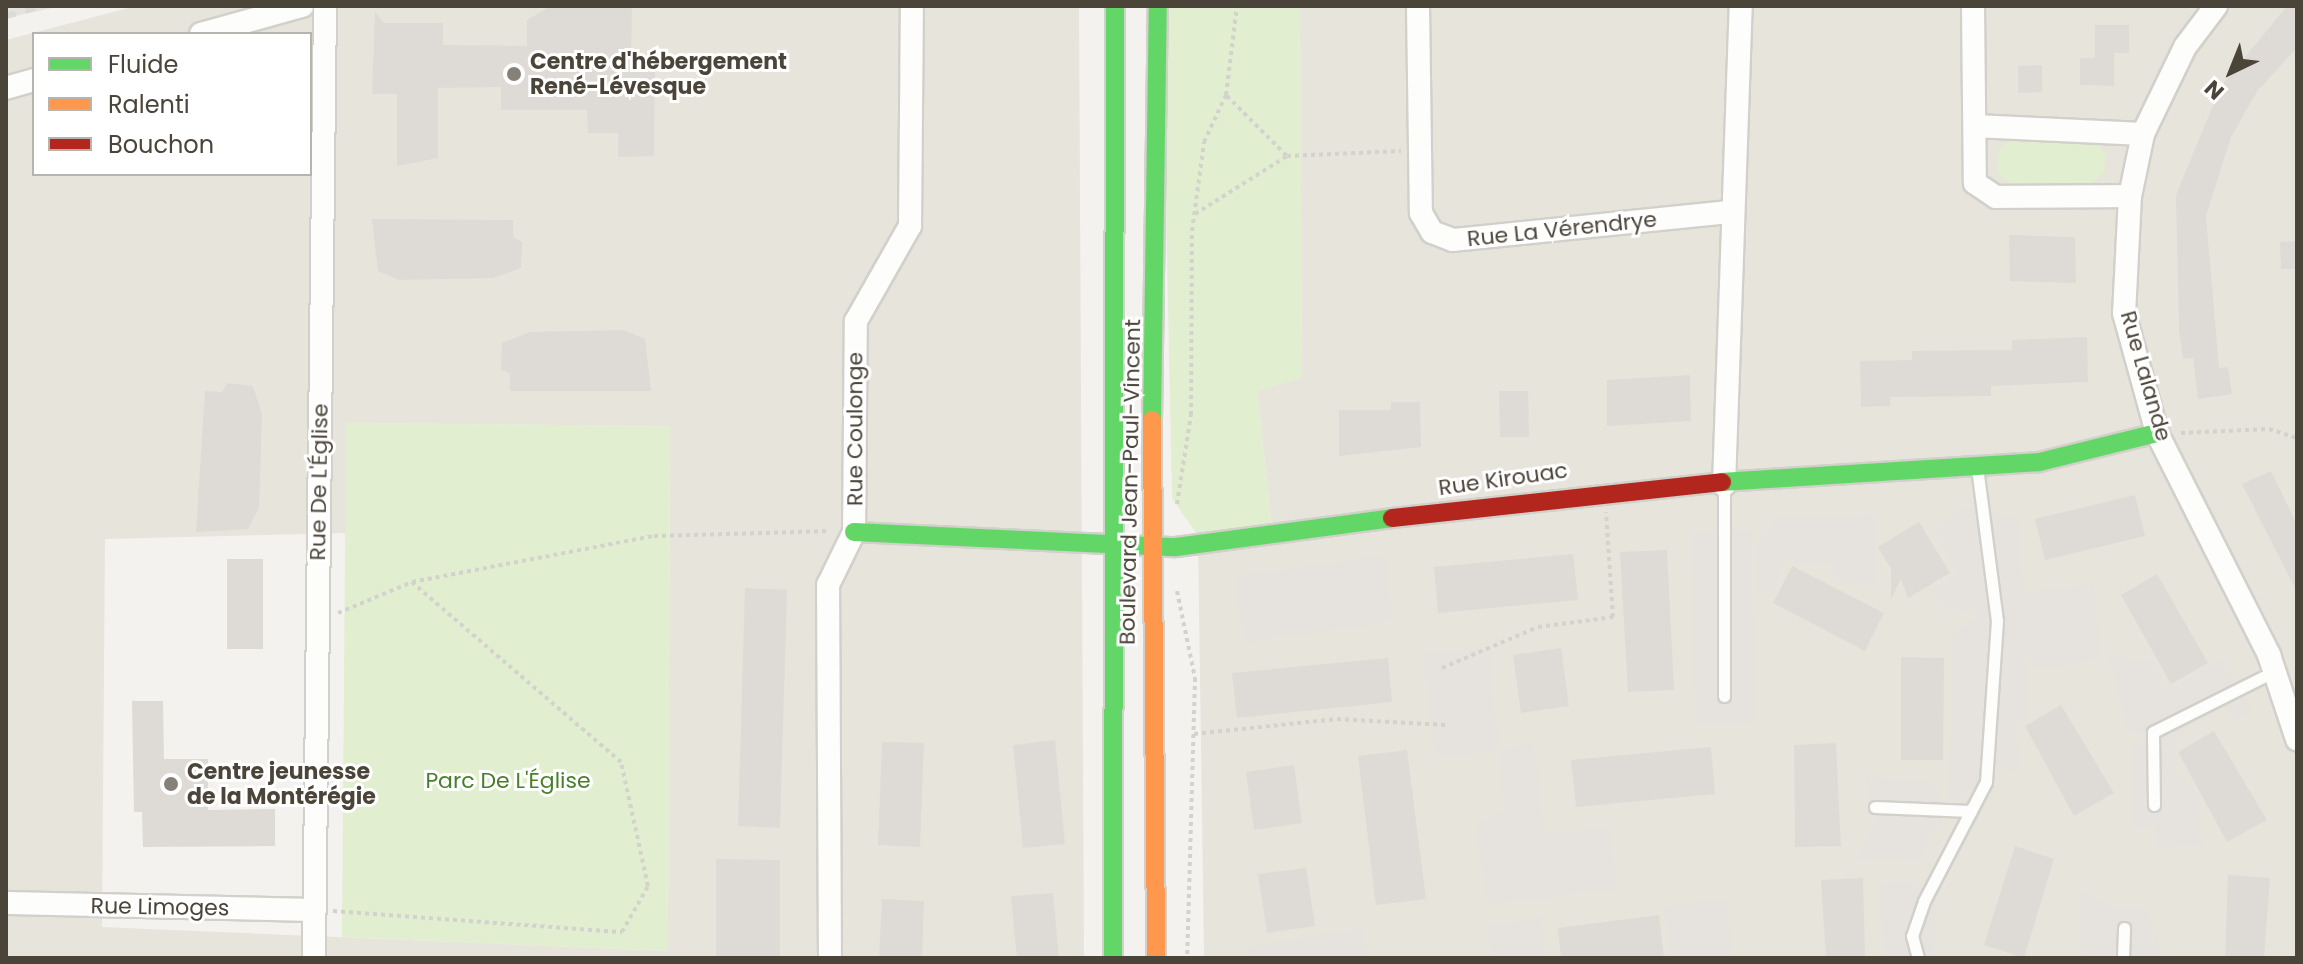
<!DOCTYPE html>
<meta charset="utf-8">
<style>
body{margin:0}
#map{position:relative;width:2303px;height:964px;overflow:hidden;background:#f4f2ee;font-family:Poppins,sans-serif}
div>[style]{position:absolute}
[style*='--x']{left:calc(var(--x)*1px);top:calc(var(--y)*1px);width:calc(var(--w)*1px);rotate:calc(var(--a)*1deg)}
.residential>*{inset:0;background:#e7e4dc}
.industrial>*{inset:0;background:#e6e2de}
.green>*{inset:0;background:#e1eecf}
.parking>*{inset:0;background:#e6e3df}
.building>*{inset:0;background:#dedbd6}
.path>*{height:4px;margin-top:-2px;transform-origin:0;background:repeating-linear-gradient(90deg,#d3d2cc 0 4px,transparent 0 8px)}
.roads{filter:drop-shadow(2px 0 #d2d0cb) drop-shadow(-2px 0 #d2d0cb) drop-shadow(0 2px #d2d0cb) drop-shadow(0 -2px #d2d0cb)}
.lane>*{height:11px;margin:-5.5px;padding:0 5.5px;transform-origin:5.5px;border-radius:5.5px;background:#fdfdfc}
.street>*{height:22px;margin:-11px;padding:0 11px;transform-origin:11px;border-radius:11px;background:#fdfdfc}
.fast>*{height:18px;margin:-9px;padding:0 9px;transform-origin:9px;border-radius:9px;background:#63d668}
.slow>*{height:18px;margin:-9px;padding:0 9px;transform-origin:9px;border-radius:9px;background:#ff974d}
.jam>*{height:18px;margin:-9px;padding:0 9px;transform-origin:9px;border-radius:9px;background:#b3261e}
.rail>*{height:6px;margin-top:-3px;transform-origin:0;background:repeating-linear-gradient(90deg,#dbdbda 0 10px,transparent 0 20px)}
.dots>*{width:22px;height:22px;translate:-50% -50%;box-sizing:border-box;border:4px solid #fff;border-radius:50%}
span{translate:-50% -50%;white-space:nowrap;text-align:center;line-height:1.15;-webkit-text-stroke:6px #fff;paint-order:stroke}
.poi-label{font-size:22px;color:#4b4439;font-weight:700}
.left{translate:0 -50%;text-align:left}
.street-label{font-size:22px;color:#4b4439}
.park-label{font-size:22px;color:#4a7f2a}
.frame{position:absolute;inset:0;border:8px solid #4b4439;pointer-events:none}
.legend{position:absolute;left:32px;top:32px;width:280px;height:144px;box-sizing:border-box;background:#fff;border:2px solid #b7b4b0;margin:0;padding:10px 14px;list-style:none;font-size:24px;color:#4b4439}
.legend li{display:flex;align-items:center;gap:16px;height:40px}
.legend b{width:40px;border:2px solid #b7b4b0}
.north{position:absolute;left:2191px;top:32px;width:80px;height:80px;-webkit-text-stroke:6px #fff;paint-order:stroke;rotate:223deg;font-size:22px;font-weight:700;line-height:32px;text-align:center;color:#4b4439}
.north::after{content:'';display:block;margin:auto;width:28px;height:36px;background:#4b4439;clip-path:polygon(50% 0,100% 100%,50% 72%,0 100%)}
</style>
<div id="map">
<div class="residential">
<div style="clip-path:polygon(evenodd,136px 6px,1079px 6px,1084px 958px,6px 958px,6px 40px,136px 6px,34px 34px,310px 34px,310px 174px,34px 174px,34px 34px,136px 6px,347px 423px,670px 426px,668px 951px,102px 927px,105px 539px,346px 533px,347px 423px)"></div>
<div style="clip-path:polygon(1300px 6px,2297px 6px,2297px 958px,1204px 958px,1198px 536px,1272px 528px,1257px 390px,1302px 378px)"></div>
</div>
<div class="industrial">
<div style="clip-path:polygon(6px 6px,61px 6px,6px 18px)"></div>
</div>
<div class="green">
<div style="clip-path:polygon(1162px 6px,1300px 6px,1302px 378px,1257px 391px,1272px 528px,1198px 536px,1172px 498px)"></div>
<div style="clip-path:polygon(2018px 136px,2093px 141px,2106px 154px,2104px 173px,2091px 183px,2012px 186px,1997px 172px,1999px 149px)"></div>
<div style="clip-path:polygon(346px 423px,670px 426px,668px 951px,342px 937px)"></div>
</div>
<div class="parking">
<div style="clip-path:polygon(1966px 506px,2017px 518px,2024px 594px,2094px 584px,2099px 660px,2032px 668px,2028px 642px,2028px 719px,2014px 732px,2022px 771px,2001px 768px,1950px 803px,1953px 633px,1979px 616px,1975px 606px,1961px 615px,1952px 607px,1944px 613px,1930px 591px,1957px 572px,1932px 528px)"></div>
<div style="clip-path:polygon(1877px 514px,1876px 585px,1834px 583px,1832px 565px,1783px 562px,1774px 592px,1759px 593px,1756px 543px,1777px 517px)"></div>
<div style="clip-path:polygon(1751px 530px,1755px 721px,1696px 722px,1692px 531px)"></div>
<div style="clip-path:polygon(1384px 556px,1393px 621px,1245px 642px,1235px 577px)"></div>
<div style="clip-path:polygon(1488px 648px,1499px 749px,1533px 743px,1545px 833px,1611px 830px,1617px 888px,1489px 904px,1474px 821px,1506px 814px,1499px 750px,1435px 757px,1423px 655px)"></div>
<div style="clip-path:polygon(2109px 655px,2155px 662px,2168px 691px,2224px 658px,2252px 711px,2234px 723px,2225px 705px,2177px 734px,2174px 771px,2199px 795px,2201px 846px,2157px 847px,2153px 825px,2131px 829px,2131px 746px,2148px 736px,2128px 732px)"></div>
<div style="clip-path:polygon(1864px 776px,1935px 784px,1945px 816px,1919px 861px,1856px 859px,1878px 814px)"></div>
<div style="clip-path:polygon(1915px 881px,1937px 897px,1934px 958px,1884px 958px,1879px 883px)"></div>
<div style="clip-path:polygon(2080px 889px,2123px 911px,2146px 907px,2163px 956px,2081px 958px)"></div>
<div style="clip-path:polygon(1726px 900px,1732px 958px,1669px 958px,1664px 906px)"></div>
<div style="clip-path:polygon(1541px 918px,1546px 958px,1492px 958px,1487px 926px)"></div>
<div style="clip-path:polygon(1363px 928px,1369px 958px,1248px 958px,1247px 947px)"></div>
</div>
<div class="building">
<div style="clip-path:polygon(551px 6px,632px 6px,631px 60px,655px 60px,654px 156px,618px 157px,618px 133px,588px 133px,587px 110px,501px 110px,501px 87px,438px 88px,438px 158px,397px 166px,397px 94px,372px 94px,375px 12px,384px 23px,443px 23px,443px 45px,527px 46px,527px 20px)"></div>
<div style="clip-path:polygon(2287px 6px,2297px 6px,2297px 48px,2258px 90px,2231px 137px,2206px 216px,2219px 368px,2228px 367px,2232px 394px,2198px 399px,2193px 358px,2183px 359px,2179px 330px,2176px 195px,2221px 86px)"></div>
<div style="clip-path:polygon(2095px 25px,2129px 25px,2129px 53px,2114px 53px,2114px 86px,2080px 85px,2080px 58px,2095px 58px)"></div>
<div style="clip-path:polygon(2042px 65px,2042px 92px,2018px 93px,2018px 66px)"></div>
<div style="clip-path:polygon(372px 219px,513px 220px,513px 237px,522px 242px,521px 268px,493px 278px,399px 280px,378px 271px)"></div>
<div style="clip-path:polygon(2009px 235px,2075px 237px,2076px 283px,2010px 281px)"></div>
<div style="clip-path:polygon(2297px 241px,2297px 269px,2281px 269px,2280px 242px)"></div>
<div style="clip-path:polygon(624px 330px,645px 339px,651px 391px,510px 391px,510px 374px,501px 369px,502px 343px,530px 332px)"></div>
<div style="clip-path:polygon(2087px 337px,2088px 382px,1991px 386px,1991px 396px,1890px 397px,1890px 406px,1861px 407px,1860px 361px,1912px 360px,1912px 351px,2012px 350px,2012px 340px)"></div>
<div style="clip-path:polygon(1690px 375px,1691px 421px,1607px 426px,1607px 380px)"></div>
<div style="clip-path:polygon(227px 383px,253px 386px,262px 414px,259px 508px,248px 529px,196px 532px,205px 391px,222px 392px)"></div>
<div style="clip-path:polygon(1499px 391px,1528px 391px,1529px 437px,1500px 437px)"></div>
<div style="clip-path:polygon(1391px 402px,1420px 402px,1421px 447px,1339px 456px,1339px 410px,1391px 410px)"></div>
<div style="clip-path:polygon(2271px 471px,2297px 525px,2297px 592px,2242px 484px)"></div>
<div style="clip-path:polygon(2135px 495px,2145px 536px,2045px 560px,2035px 519px)"></div>
<div style="clip-path:polygon(1919px 522px,1950px 573px,1908px 598px,1901px 579px,1891px 599px,1891px 569px,1878px 547px)"></div>
<div style="clip-path:polygon(1667px 550px,1674px 690px,1628px 692px,1620px 552px)"></div>
<div style="clip-path:polygon(1573px 554px,1578px 600px,1438px 613px,1434px 567px)"></div>
<div style="clip-path:polygon(227px 559px,263px 559px,263px 649px,227px 649px)"></div>
<div style="clip-path:polygon(1792px 566px,1884px 613px,1865px 651px,1773px 603px)"></div>
<div style="clip-path:polygon(2157px 574px,2208px 663px,2171px 684px,2121px 595px)"></div>
<div style="clip-path:polygon(745px 588px,787px 590px,780px 828px,738px 826px)"></div>
<div style="clip-path:polygon(1561px 648px,1569px 706px,1521px 713px,1513px 655px)"></div>
<div style="clip-path:polygon(1901px 657px,1944px 658px,1943px 760px,1901px 760px)"></div>
<div style="clip-path:polygon(1388px 658px,1392px 702px,1237px 718px,1232px 673px)"></div>
<div style="clip-path:polygon(132px 701px,163px 701px,164px 759px,208px 759px,208px 810px,275px 809px,275px 846px,143px 847px,142px 812px,134px 812px)"></div>
<div style="clip-path:polygon(2061px 705px,2114px 793px,2074px 816px,2025px 726px)"></div>
<div style="clip-path:polygon(2214px 731px,2267px 820px,2227px 842px,2178px 752px)"></div>
<div style="clip-path:polygon(1055px 740px,1065px 844px,1023px 848px,1013px 745px)"></div>
<div style="clip-path:polygon(882px 742px,924px 743px,920px 847px,878px 845px)"></div>
<div style="clip-path:polygon(1836px 743px,1841px 846px,1795px 847px,1794px 745px)"></div>
<div style="clip-path:polygon(1711px 747px,1715px 794px,1576px 807px,1571px 760px)"></div>
<div style="clip-path:polygon(1407px 750px,1426px 899px,1376px 905px,1358px 756px)"></div>
<div style="clip-path:polygon(1294px 765px,1302px 823px,1254px 830px,1246px 772px)"></div>
<div style="clip-path:polygon(2015px 846px,2054px 859px,2024px 958px,1984px 945px)"></div>
<div style="clip-path:polygon(716px 859px,780px 860px,780px 958px,716px 958px)"></div>
<div style="clip-path:polygon(1306px 868px,1315px 926px,1267px 933px,1258px 874px)"></div>
<div style="clip-path:polygon(2228px 875px,2270px 878px,2264px 958px,2225px 958px)"></div>
<div style="clip-path:polygon(1863px 878px,1865px 958px,1826px 958px,1821px 880px)"></div>
<div style="clip-path:polygon(1053px 893px,1059px 958px,1017px 958px,1011px 896px)"></div>
<div style="clip-path:polygon(882px 899px,924px 901px,922px 958px,879px 958px)"></div>
<div style="clip-path:polygon(1659px 915px,1664px 958px,1561px 958px,1558px 928px)"></div>
</div>
<div class="path">
<div style="--x:1227;--y:96;--w:85;--a:45"></div>
<div style="--x:1195;--y:214;--w:109;--a:-32.2"></div>
<div style="--x:1287;--y:156;--w:114;--a:-2.5"></div>
<div style="--x:2181;--y:433;--w:88;--a:-2.6"></div>
<div style="--x:2269;--y:429;--w:29;--a:18"></div>
<div style="--x:1177;--y:504;--w:90;--a:-81.1"></div>
<div style="--x:1191;--y:415;--w:184;--a:-89.7"></div>
<div style="--x:1192;--y:231;--w:90;--a:-82.3"></div>
<div style="--x:1204;--y:142;--w:52;--a:-64.9"></div>
<div style="--x:1226;--y:95;--w:90;--a:-83"></div>
<div style="--x:1177;--y:591;--w:89;--a:78.3"></div>
<div style="--x:1195;--y:678;--w:280;--a:91.6"></div>
<div style="--x:338;--y:613;--w:80;--a:-22.7"></div>
<div style="--x:412;--y:582;--w:246;--a:-10.8"></div>
<div style="--x:654;--y:536;--w:176;--a:-1.6"></div>
<div style="--x:1442;--y:668;--w:104;--a:-23.1"></div>
<div style="--x:1538;--y:627;--w:76;--a:-7.6"></div>
<div style="--x:1613;--y:617;--w:105;--a:-93.8"></div>
<div style="--x:1194;--y:734;--w:144;--a:-6"></div>
<div style="--x:1337;--y:719;--w:109;--a:3.2"></div>
<div style="--x:333;--y:911;--w:290;--a:4.2"></div>
<div style="--x:622;--y:932;--w:53;--a:-60.5"></div>
<div style="--x:648;--y:886;--w:127;--a:-102.3"></div>
<div style="--x:621;--y:762;--w:276;--a:-139.3"></div>
</div>
<div class="roads">
<div class="lane">
<div style="--x:1724;--y:696;--w:211;--a:-90"></div>
<div style="--x:2154;--y:805;--w:73;--a:-90.8"></div>
<div style="--x:2153;--y:732;--w:136;--a:-26.6"></div>
<div style="--x:1875;--y:807;--w:96;--a:2.4"></div>
<div style="--x:1918;--y:958;--w:23;--a:-105"></div>
<div style="--x:1912;--y:936;--w:37;--a:-71"></div>
<div style="--x:1924;--y:901;--w:134;--a:-62.5"></div>
<div style="--x:1986;--y:782;--w:161;--a:-86.1"></div>
<div style="--x:1997;--y:621;--w:156;--a:-97.4"></div>
<div style="--x:2123;--y:958;--w:30;--a:-88"></div>
</div>
<div class="street">
<div style="--x:1418;--y:6;--w:207;--a:89.2"></div>
<div style="--x:1421;--y:213;--w:22;--a:60"></div>
<div style="--x:1432;--y:232;--w:22;--a:21"></div>
<div style="--x:1453;--y:240;--w:279;--a:-5.8"></div>
<div style="--x:1973;--y:6;--w:177;--a:89.4"></div>
<div style="--x:1975;--y:183;--w:25;--a:34"></div>
<div style="--x:1996;--y:197;--w:134;--a:-0.4"></div>
<div style="--x:2216;--y:6;--w:51;--a:127.1"></div>
<div style="--x:2185;--y:47;--w:97;--a:115.8"></div>
<div style="--x:2143;--y:134;--w:63;--a:101.8"></div>
<div style="--x:2130;--y:196;--w:117;--a:92.9"></div>
<div style="--x:2124;--y:313;--w:124;--a:74.6"></div>
<div style="--x:2157;--y:433;--w:249;--a:63.2"></div>
<div style="--x:2269;--y:655;--w:89;--a:71.6"></div>
<div style="--x:201;--y:34;--w:105;--a:-15.5"></div>
<div style="--x:6;--y:88;--w:29;--a:-16"></div>
<div style="--x:1975;--y:126;--w:168;--a:2.7"></div>
<div style="--x:1724;--y:485;--w:479;--a:-88"></div>
<div style="--x:6;--y:903;--w:308;--a:1.3"></div>
<div style="--x:314;--y:958;--w:952;--a:-89.34"></div>
<div style="--x:830;--y:958;--w:373;--a:-90.3"></div>
<div style="--x:828;--y:585;--w:59;--a:-63.9"></div>
<div style="--x:854;--y:532;--w:211;--a:-89.5"></div>
<div style="--x:856;--y:321;--w:109;--a:-60.4"></div>
<div style="--x:910;--y:226;--w:220;--a:-89.5"></div>
</div>
<div class="fast">
<div style="--x:1152;--y:420;--w:414;--a:-89.2"></div>
<div style="--x:1722;--y:482;--w:318;--a:-3.6"></div>
<div style="--x:2039;--y:462;--w:122;--a:-13.8"></div>
<div style="--x:854;--y:532;--w:322;--a:2.7"></div>
<div style="--x:1176;--y:547;--w:218;--a:-7.6"></div>
<div style="--x:1113;--y:958;--w:952;--a:-89.88"></div>
</div>
<div class="slow">
<div style="--x:1152;--y:420;--w:538;--a:89.57"></div>
</div>
<div class="jam">
<div style="--x:1392;--y:518;--w:332;--a:-6.2"></div>
</div>
</div>
<div class="rail">
<div style="--x:6;--y:16;--w:39;--a:-15"></div>
</div>
<div class="dots">
<div style="left:514px;top:74px;background:#868178"></div>
<div style="left:171px;top:784px;background:#868178"></div>
</div>
<div class="poi-label">
<span class="left" style="left:530px;top:74px">Centre d'hébergement<br>René-Lévesque</span>
<span class="left" style="left:187px;top:784px">Centre jeunesse<br>de la Montérégie</span>
</div>
<div class="street-label">
<span style="left:1562px;top:229px;rotate:-6deg">Rue La Vérendrye</span>
<span style="left:2146px;top:376px;rotate:74deg">Rue Lalande</span>
<span style="left:855px;top:429px;rotate:-90deg">Rue Coulonge</span>
<span style="left:1503px;top:479px;rotate:-8deg">Rue Kirouac</span>
<span style="left:319px;top:482px;rotate:-89deg">Rue De L'Église</span>
<span style="left:1130px;top:482px;rotate:-89deg">Boulevard Jean-Paul-Vincent</span>
<span style="left:160px;top:907px;rotate:1deg">Rue Limoges</span>
</div>
<div class="park-label">
<span style="left:508px;top:781px">Parc De L'Église</span>
</div>
<div class="frame"></div>
<ul class="legend">
<li><b style="height:10px;background:#63d668"></b>Fluide</li>
<li><b style="height:10px;background:#ff974d"></b>Ralenti</li>
<li><b style="height:10px;background:#b3261e"></b>Bouchon</li>
</ul>
<div class="north">N</div>
</div>
